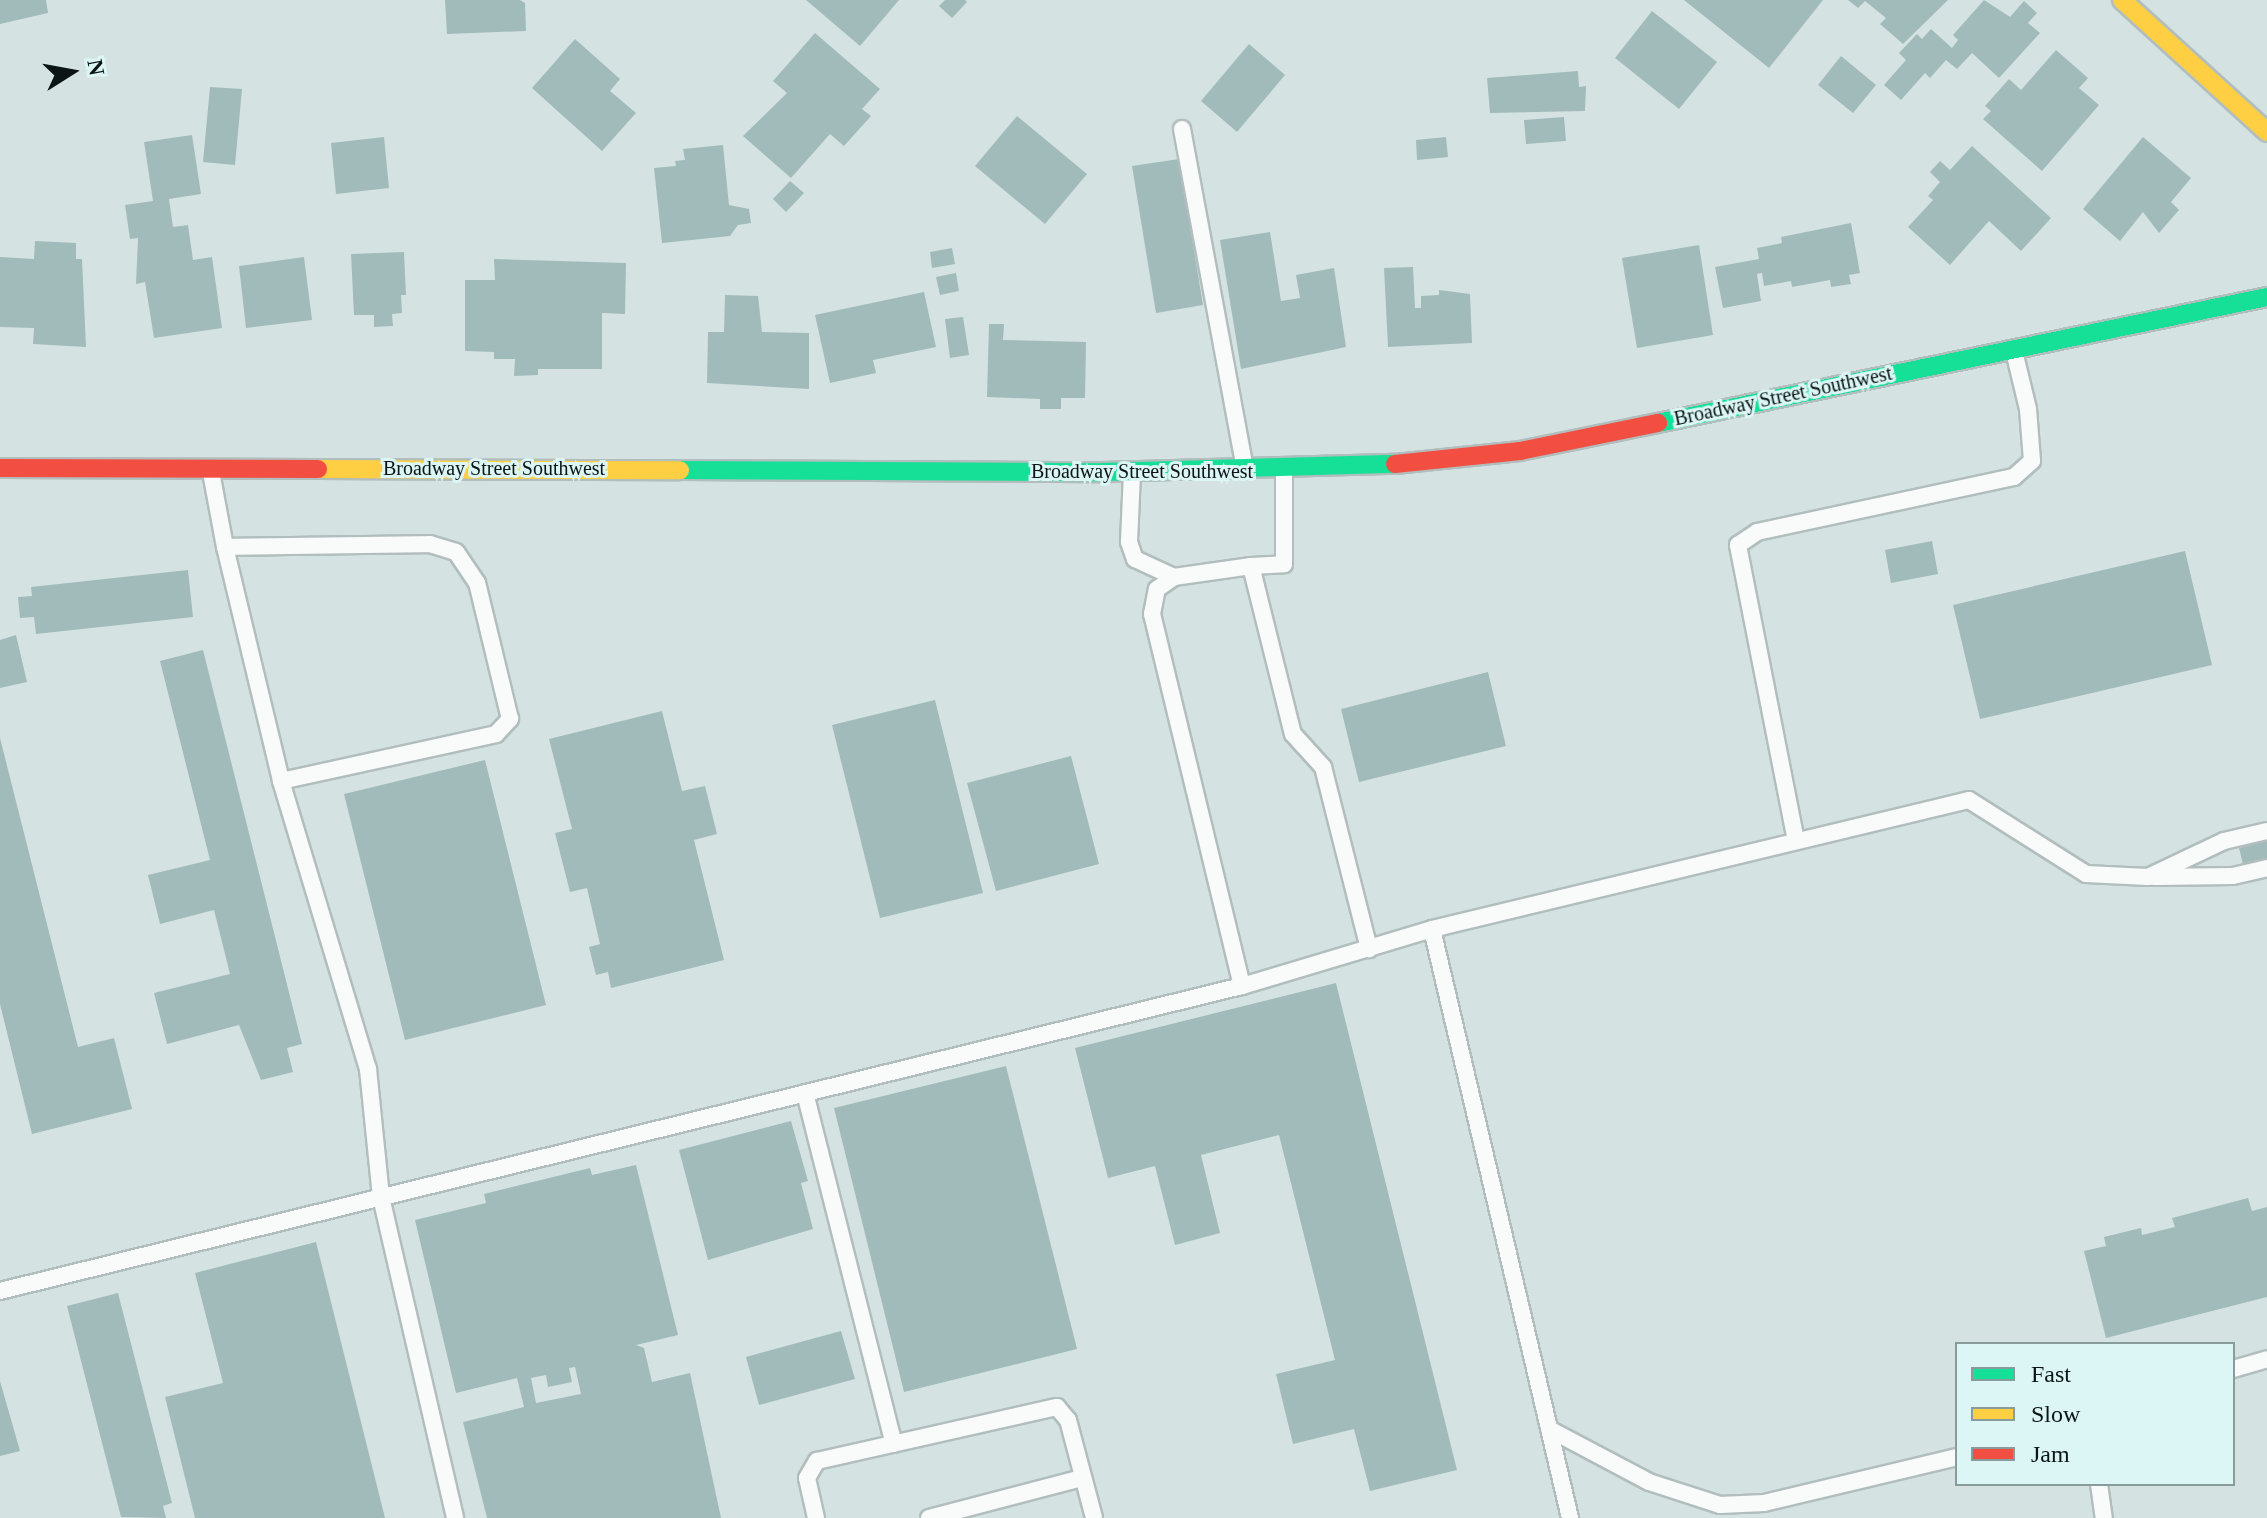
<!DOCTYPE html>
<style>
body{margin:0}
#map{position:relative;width:2267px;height:1518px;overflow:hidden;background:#d4e3e2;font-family:"Times New Roman",serif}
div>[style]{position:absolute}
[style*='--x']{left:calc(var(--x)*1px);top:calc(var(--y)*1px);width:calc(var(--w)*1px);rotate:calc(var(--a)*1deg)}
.building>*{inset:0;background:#a1bbba}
.roads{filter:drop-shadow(2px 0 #b2bebd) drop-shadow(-2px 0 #b2bebd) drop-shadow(0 2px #b2bebd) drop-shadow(0 -2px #b2bebd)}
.lane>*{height:16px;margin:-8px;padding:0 8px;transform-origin:8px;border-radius:8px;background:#f9fbfb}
.fast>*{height:18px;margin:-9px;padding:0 9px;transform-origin:9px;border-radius:9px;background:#16e098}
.slow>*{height:18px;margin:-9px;padding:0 9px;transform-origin:9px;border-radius:9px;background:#ffcf43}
.jam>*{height:18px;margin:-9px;padding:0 9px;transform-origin:9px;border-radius:9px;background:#f24e42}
span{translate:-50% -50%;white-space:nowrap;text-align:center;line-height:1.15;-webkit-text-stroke:6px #dbf6f5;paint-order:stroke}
.street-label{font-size:20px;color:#0b1515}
.legend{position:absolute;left:1955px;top:1342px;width:280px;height:144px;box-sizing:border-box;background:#dbf6f5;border:2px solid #889c9b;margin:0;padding:10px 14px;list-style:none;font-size:24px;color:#0b1515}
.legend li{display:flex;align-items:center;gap:16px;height:40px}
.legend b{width:40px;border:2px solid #889c9b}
.north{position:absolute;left:32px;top:32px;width:80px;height:80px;-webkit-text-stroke:6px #dbf6f5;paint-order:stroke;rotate:79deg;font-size:22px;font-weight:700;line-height:32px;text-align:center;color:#0b1515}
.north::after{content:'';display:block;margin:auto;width:28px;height:36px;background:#0b1515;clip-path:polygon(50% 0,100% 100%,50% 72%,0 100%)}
</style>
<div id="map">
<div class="building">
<div style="clip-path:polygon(0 0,46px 0,48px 13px,0 24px)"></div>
<div style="clip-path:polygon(445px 0,520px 0,525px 3px,526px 31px,447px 34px)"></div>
<div style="clip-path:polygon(806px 0,899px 0,860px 46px)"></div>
<div style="clip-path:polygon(945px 0,965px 0,967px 2px,952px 18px,939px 6px)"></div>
<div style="clip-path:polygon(1684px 0,1823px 0,1769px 68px)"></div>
<div style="clip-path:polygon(1848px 0,1948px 0,1903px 44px,1880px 24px,1886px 18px,1865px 1px,1858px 8px)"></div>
<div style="clip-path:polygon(1984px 0,2010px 17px,2024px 1px,2037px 13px,2028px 23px,2040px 33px,1999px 78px,1972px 53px,1957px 69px,1946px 60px,1930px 78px,1925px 73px,1901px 100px,1884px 85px,1906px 60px,1899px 53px,1917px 34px,1922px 39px,1931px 29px,1952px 48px,1958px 40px,1953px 35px)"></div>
<div style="clip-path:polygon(1652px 11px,1717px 62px,1679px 109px,1615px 58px)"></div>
<div style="clip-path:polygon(815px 33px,880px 89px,862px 109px,871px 116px,844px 146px,830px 134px,791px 178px,743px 136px,787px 93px,773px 81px)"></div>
<div style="clip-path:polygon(575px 39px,620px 79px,610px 91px,636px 113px,602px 151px,532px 88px)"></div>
<div style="clip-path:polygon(1249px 44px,1285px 75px,1237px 132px,1201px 101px)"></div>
<div style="clip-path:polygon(2056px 50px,2088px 78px,2079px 88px,2099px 105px,2042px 171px,1983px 119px,1991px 111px,1985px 106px,2009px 79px,2021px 90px)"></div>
<div style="clip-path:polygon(1841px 56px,1876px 85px,1853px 113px,1818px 85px)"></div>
<div style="clip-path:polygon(1578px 71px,1579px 87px,1586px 86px,1585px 111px,1490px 113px,1487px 78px)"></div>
<div style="clip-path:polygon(210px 87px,242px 89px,235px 165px,203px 162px)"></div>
<div style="clip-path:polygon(1017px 116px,1087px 174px,1045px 224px,975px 166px)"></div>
<div style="clip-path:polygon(1564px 117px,1566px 141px,1526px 144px,1524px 120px)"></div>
<div style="clip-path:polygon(192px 135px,201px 194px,169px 199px,173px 227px,188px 225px,193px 260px,212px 257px,222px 328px,154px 338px,145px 282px,136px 284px,138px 238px,130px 239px,125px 205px,153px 201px,144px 142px)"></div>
<div style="clip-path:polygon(384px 137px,389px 188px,336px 194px,331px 143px)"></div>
<div style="clip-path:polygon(1446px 137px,1448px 157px,1417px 160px,1416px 140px)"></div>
<div style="clip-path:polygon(2143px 137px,2191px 178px,2171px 202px,2179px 210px,2159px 233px,2143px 212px,2120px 241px,2083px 209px)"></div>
<div style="clip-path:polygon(723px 145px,729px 205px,749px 209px,751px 223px,738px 225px,730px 236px,662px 243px,654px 168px,676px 166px,675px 161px,685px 160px,683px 149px)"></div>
<div style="clip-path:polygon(1972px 146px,2051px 218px,2021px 251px,1989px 221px,1950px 265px,1908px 227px,1933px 200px,1928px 196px,1940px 182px,1930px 172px,1940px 161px,1950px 170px)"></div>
<div style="clip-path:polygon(1179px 159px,1203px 305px,1156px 313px,1132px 166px)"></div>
<div style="clip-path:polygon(790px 181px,804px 193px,786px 212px,773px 199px)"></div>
<div style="clip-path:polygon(1851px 223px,1860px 273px,1849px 275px,1851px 284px,1831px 287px,1830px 280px,1792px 287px,1791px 281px,1764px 286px,1762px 273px,1757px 274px,1761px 301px,1723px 308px,1715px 267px,1759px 259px,1757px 248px,1782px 243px,1781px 237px)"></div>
<div style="clip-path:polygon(1270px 232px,1281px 301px,1300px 298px,1296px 275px,1334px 268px,1346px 347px,1241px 369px,1220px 240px)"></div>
<div style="clip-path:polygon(35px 241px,76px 243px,76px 259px,82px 259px,86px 347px,33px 344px,34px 328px,0 327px,0 257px,34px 259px)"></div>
<div style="clip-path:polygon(1699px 245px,1713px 335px,1637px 348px,1622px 258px)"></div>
<div style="clip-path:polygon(952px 248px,955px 264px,932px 268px,930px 252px)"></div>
<div style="clip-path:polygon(404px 252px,406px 295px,401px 295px,402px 313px,392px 314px,393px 326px,374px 327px,374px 315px,354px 315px,351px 254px)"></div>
<div style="clip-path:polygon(304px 257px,312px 320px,246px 328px,239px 266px)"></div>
<div style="clip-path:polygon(494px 259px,626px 263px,625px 314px,602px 313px,602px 369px,538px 369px,538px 375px,514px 376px,515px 359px,494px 359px,494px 352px,465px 351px,465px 280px,495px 280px)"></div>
<div style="clip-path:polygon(1413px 267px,1415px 308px,1421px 308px,1421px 296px,1439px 295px,1439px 290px,1470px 294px,1472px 343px,1388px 347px,1384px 268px)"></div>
<div style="clip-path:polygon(956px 273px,959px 291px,940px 295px,936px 277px)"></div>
<div style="clip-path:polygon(924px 292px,936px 347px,873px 360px,876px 373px,830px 383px,815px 315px)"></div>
<div style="clip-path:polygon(725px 295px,758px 296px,762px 332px,809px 333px,809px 389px,707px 383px,708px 332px,724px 332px)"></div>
<div style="clip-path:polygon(963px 317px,969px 355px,950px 358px,945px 319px)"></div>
<div style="clip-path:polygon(989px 324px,1004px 324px,1003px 340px,1086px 342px,1085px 398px,1061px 398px,1061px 409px,1040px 409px,1040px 399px,987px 397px)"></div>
<div style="clip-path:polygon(1932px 541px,1938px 574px,1891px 583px,1885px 550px)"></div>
<div style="clip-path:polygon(2185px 551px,2212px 665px,1980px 719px,1953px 605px)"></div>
<div style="clip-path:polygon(188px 570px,193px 617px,36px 634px,34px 617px,20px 618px,18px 597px,32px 596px,31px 587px)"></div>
<div style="clip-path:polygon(16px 635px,27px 682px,0 688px,0 640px)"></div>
<div style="clip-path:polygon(203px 650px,302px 1044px,287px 1048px,293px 1072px,261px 1080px,239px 1025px,167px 1044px,154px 993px,230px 974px,214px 910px,160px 924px,148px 875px,210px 860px,160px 661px)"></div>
<div style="clip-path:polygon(1488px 672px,1506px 746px,1359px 782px,1341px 709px)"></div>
<div style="clip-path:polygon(935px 700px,983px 893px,880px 918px,832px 725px)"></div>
<div style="clip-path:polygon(662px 711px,682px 791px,705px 786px,717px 834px,694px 840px,724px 960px,611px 988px,608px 972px,596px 975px,589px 947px,600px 944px,587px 888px,570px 892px,555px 833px,572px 829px,549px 739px)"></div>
<div style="clip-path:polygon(0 738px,78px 1047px,114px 1038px,132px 1109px,32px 1134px,0 1004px)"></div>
<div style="clip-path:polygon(1071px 756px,1099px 864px,996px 891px,967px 783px)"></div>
<div style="clip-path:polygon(485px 760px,546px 1005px,405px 1040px,344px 794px)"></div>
<div style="clip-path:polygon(2267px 841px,2267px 859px,2243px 864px,2239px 848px)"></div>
<div style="clip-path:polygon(1336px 983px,1457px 1470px,1370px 1491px,1354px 1429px,1293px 1444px,1276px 1374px,1335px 1360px,1279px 1135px,1201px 1155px,1220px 1233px,1175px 1245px,1155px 1166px,1108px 1178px,1075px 1048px)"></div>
<div style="clip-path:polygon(1006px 1066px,1077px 1349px,904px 1392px,834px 1108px)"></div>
<div style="clip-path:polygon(791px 1121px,808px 1181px,801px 1183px,813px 1229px,708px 1260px,679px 1150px)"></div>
<div style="clip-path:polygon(evenodd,636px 1165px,678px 1335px,636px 1345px,644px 1348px,652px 1382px,690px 1373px,721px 1518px,487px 1518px,463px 1422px,524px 1407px,517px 1378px,456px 1393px,415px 1220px,486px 1203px,484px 1194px,590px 1168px,592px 1175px,636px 1165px,575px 1367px,581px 1394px,536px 1403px,531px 1378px,546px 1375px,548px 1387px,572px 1382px,569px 1368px,575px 1367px)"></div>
<div style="clip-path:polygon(2248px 1198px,2252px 1211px,2267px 1207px,2267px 1297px,2106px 1338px,2084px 1251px,2106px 1246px,2104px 1237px,2141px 1228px,2142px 1235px,2175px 1227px,2172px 1218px)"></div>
<div style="clip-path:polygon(316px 1242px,385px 1518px,195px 1518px,165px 1397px,223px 1383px,195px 1273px)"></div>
<div style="clip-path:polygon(118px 1293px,172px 1503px,163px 1506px,166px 1518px,121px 1517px,67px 1306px)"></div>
<div style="clip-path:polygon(841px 1331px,855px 1379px,759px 1405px,746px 1357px)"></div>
<div style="clip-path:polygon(0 1381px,20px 1451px,0 1456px)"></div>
</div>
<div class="roads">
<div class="lane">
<div style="--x:1182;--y:129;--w:342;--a:79.5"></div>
<div style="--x:211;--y:472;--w:76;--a:79.4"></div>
<div style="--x:225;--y:547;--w:241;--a:76.5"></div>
<div style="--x:281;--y:781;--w:220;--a:-12.3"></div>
<div style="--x:496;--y:734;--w:21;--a:-47"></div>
<div style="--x:510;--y:719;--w:140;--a:-103.6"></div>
<div style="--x:477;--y:583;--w:37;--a:-124"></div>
<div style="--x:456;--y:552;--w:27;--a:-163"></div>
<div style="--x:430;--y:544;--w:205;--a:179.2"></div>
<div style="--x:1132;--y:473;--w:69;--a:92.5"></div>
<div style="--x:1129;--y:542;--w:18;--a:71"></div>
<div style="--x:1135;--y:559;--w:43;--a:24.8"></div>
<div style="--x:1251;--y:566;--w:33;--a:-3"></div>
<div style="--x:1284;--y:564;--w:94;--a:-90"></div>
<div style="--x:281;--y:781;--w:301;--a:73.2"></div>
<div style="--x:368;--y:1069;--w:129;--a:84.2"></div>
<div style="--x:381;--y:1197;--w:329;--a:77"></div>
<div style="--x:1796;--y:841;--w:302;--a:-101.1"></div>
<div style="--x:1738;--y:545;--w:23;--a:-34"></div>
<div style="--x:1757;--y:532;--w:263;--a:-12.1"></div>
<div style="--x:2014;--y:477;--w:24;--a:-42"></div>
<div style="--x:2032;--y:461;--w:52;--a:-94.4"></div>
<div style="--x:2028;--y:409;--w:60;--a:-103.6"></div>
<div style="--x:2154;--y:877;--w:79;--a:-0.7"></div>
<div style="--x:2233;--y:876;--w:35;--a:-13"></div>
<div style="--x:1242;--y:986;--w:383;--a:-103.6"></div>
<div style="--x:1152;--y:614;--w:25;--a:-79"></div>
<div style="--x:1157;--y:589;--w:21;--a:-35"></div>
<div style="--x:1174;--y:577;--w:78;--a:-8.1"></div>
<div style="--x:1251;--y:566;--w:173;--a:76"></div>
<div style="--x:1293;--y:734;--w:45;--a:47.7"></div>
<div style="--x:1323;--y:767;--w:188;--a:75.8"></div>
<div style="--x:805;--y:1093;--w:362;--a:75.8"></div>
<div style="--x:0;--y:1291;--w:1279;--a:-13.8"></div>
<div style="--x:1242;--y:986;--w:198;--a:-16.7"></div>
<div style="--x:2233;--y:1369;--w:35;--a:-16"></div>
<div style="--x:1549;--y:1429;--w:113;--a:27.9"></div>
<div style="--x:1649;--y:1482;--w:75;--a:17.9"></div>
<div style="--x:1720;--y:1505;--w:44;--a:-2.6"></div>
<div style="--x:1764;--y:1503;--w:198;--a:-13.4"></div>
<div style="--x:2099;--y:1484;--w:34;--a:82"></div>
<div style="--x:816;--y:1518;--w:41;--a:-102.7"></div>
<div style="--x:807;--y:1478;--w:20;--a:-60"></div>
<div style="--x:817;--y:1461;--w:246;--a:-12.7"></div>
<div style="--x:1057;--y:1407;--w:17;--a:50"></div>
<div style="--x:1068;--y:1420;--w:101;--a:75.1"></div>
<div style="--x:929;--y:1518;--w:157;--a:-14.7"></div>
<div style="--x:1570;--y:1518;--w:605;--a:-103.19"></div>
<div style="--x:1432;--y:929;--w:552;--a:-13.51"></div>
<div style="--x:1969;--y:800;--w:138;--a:32.3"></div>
<div style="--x:2086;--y:874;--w:62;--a:2.8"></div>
<div style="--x:2148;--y:877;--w:84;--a:-25.3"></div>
<div style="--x:2224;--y:841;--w:44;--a:-13.1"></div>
</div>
<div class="fast">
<div style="--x:1658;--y:423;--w:622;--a:-11.69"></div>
<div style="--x:680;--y:470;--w:423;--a:0.3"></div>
<div style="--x:1103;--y:472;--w:292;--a:-1.6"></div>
</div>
<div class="slow">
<div style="--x:2122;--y:0;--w:196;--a:42.3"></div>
<div style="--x:318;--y:469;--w:362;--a:0.2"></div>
</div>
<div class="jam">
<div style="--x:1395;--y:464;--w:126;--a:-5.9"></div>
<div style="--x:1520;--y:451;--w:141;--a:-11.5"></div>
<div style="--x:0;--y:468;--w:318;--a:0.2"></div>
</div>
</div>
<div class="street-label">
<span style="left:1783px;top:396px;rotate:-12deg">Broadway Street Southwest</span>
<span style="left:494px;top:468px">Broadway Street Southwest</span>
<span style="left:1142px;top:471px">Broadway Street Southwest</span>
</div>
<ul class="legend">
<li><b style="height:10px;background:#16e098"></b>Fast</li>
<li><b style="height:10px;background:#ffcf43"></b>Slow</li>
<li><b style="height:10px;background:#f24e42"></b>Jam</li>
</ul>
<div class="north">N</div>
</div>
